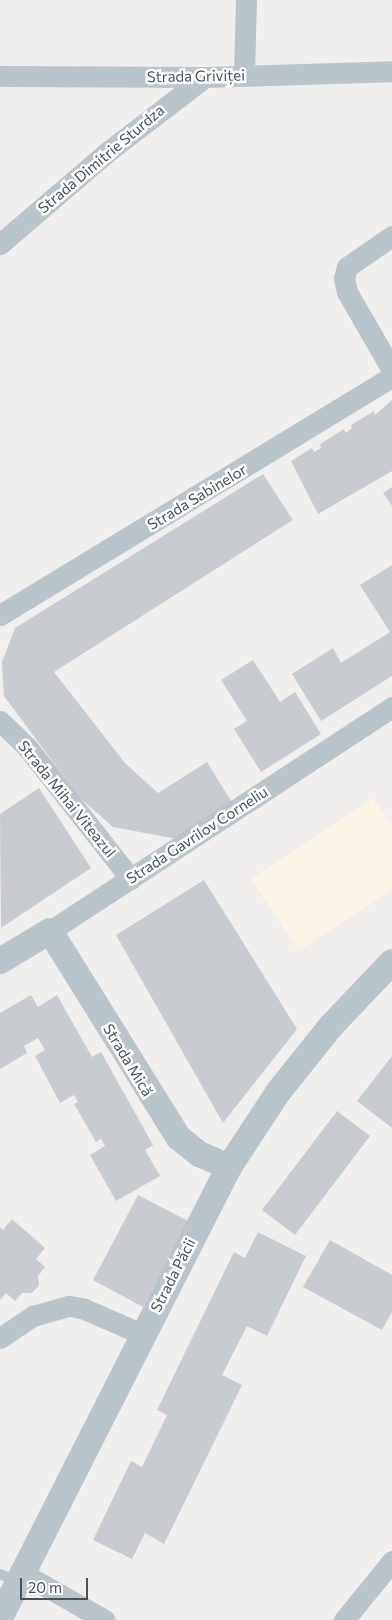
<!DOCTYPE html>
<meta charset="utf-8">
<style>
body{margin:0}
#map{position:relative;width:392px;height:1620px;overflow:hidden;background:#f1eeee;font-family:Commissioner,sans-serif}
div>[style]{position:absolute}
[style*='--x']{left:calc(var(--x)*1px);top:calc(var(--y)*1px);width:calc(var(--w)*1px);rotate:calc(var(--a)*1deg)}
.commercial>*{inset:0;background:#fcf4e7}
.building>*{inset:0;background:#c8ccd1}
.service>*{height:10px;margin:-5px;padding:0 5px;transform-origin:5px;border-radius:5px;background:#bac4cb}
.minor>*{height:21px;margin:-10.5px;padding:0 10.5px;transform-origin:10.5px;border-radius:10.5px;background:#bac4cb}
.tertiary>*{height:26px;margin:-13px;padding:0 13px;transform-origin:13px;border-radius:13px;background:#bac4cb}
span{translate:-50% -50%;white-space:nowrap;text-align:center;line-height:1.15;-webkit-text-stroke:5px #fff;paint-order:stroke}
.street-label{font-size:15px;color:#46535c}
.scale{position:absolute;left:20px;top:1578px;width:68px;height:22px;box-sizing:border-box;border:2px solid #46535c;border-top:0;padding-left:6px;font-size:15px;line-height:18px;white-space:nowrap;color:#46535c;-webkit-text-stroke:4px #fff;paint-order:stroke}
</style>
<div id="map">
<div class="commercial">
<div style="clip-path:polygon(374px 798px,392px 825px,392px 890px,298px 951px,251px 879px)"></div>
</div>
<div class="building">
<div style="clip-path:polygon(392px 400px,392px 471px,318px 514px,291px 461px,312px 448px,314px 452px,321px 448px,320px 444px,344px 429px,346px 433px,352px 428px,351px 425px,374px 411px,375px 415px)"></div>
<div style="clip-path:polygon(263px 474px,293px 520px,54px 672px,125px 763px,158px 793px,207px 762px,233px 804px,177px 839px,113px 827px,79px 797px,4px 696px,2px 662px,15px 628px)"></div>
<div style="clip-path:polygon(392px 487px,392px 506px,383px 493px)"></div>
<div style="clip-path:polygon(392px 565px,392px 676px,321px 721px,292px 674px,333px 648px,341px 663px,390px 632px,360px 585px)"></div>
<div style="clip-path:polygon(253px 660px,280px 702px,295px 692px,321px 734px,261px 772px,234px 729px,247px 721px,221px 680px)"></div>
<div style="clip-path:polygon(39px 788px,91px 868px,1px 928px,0 814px)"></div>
<div style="clip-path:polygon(204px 880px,297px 1029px,223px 1123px,116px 935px)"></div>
<div style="clip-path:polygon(31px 995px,38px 1007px,57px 995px,92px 1057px,101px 1052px,153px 1145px,145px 1150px,160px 1176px,116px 1201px,90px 1155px,105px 1146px,101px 1139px,96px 1142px,74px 1104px,78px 1102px,74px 1095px,60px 1103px,35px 1056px,45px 1050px,38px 1038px,24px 1046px,27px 1053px,0 1069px,0 1013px)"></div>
<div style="clip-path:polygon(392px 1056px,392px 1128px,357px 1101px)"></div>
<div style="clip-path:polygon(337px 1111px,370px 1136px,295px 1235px,262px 1210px)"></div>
<div style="clip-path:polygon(138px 1195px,188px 1221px,143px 1307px,93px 1280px)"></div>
<div style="clip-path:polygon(12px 1219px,45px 1248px,36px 1259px,45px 1267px,38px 1276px,39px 1285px,32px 1293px,22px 1293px,15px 1301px,6px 1293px,0 1300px,0 1227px,3px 1230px)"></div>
<div style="clip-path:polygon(258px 1232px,306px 1256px,267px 1336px,247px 1326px,222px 1375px,242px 1385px,164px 1544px,145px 1533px,132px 1559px,93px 1540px,131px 1461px,142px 1467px,167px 1415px,157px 1410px,234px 1252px,245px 1258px)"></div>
<div style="clip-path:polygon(330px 1240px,392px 1275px,392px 1312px,382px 1330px,303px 1287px)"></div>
</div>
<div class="service">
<div style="--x:0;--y:1574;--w:18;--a:22"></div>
</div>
<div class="minor">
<div style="--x:0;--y:76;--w:205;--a:0.3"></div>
<div style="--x:205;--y:77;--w:187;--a:-1.8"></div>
<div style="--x:244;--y:76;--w:76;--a:-88.5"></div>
<div style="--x:392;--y:236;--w:55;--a:145.4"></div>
<div style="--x:347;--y:267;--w:11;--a:105"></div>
<div style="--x:344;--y:278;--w:14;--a:78"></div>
<div style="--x:347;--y:292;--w:90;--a:60"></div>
<div style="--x:0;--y:244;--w:140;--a:-40.6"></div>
<div style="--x:106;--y:153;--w:125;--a:-37.5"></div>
<div style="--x:0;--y:615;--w:459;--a:-31.3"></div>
<div style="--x:0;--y:721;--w:37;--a:44"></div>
<div style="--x:27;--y:747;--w:168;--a:51.8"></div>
<div style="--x:50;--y:931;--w:409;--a:-33.2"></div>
<div style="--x:0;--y:1338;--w:40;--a:-34"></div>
<div style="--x:33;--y:1316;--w:37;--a:-16"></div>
<div style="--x:69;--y:1306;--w:13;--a:9"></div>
<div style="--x:82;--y:1308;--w:65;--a:23.4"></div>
<div style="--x:22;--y:1573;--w:95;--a:29.5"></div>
<div style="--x:344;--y:1620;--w:76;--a:-50.9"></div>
</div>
<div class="tertiary">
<div style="--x:0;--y:961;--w:58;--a:-31"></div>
<div style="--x:50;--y:931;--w:243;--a:58.1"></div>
<div style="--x:178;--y:1137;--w:27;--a:39"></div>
<div style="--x:199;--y:1154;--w:33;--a:23"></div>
<div style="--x:0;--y:1618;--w:506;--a:-63.08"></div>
<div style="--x:229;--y:1167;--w:91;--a:-56.7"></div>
<div style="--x:279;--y:1091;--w:83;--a:-51.3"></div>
<div style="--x:331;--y:1026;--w:88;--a:-46.4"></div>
</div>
<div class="street-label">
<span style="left:196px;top:76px;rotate:-1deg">Strada Griviței</span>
<span style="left:101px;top:159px;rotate:-40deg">Strada Dimitrie Sturdza</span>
<span style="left:197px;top:497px;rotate:-31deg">Strada Sabinelor</span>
<span style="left:67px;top:799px;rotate:51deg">Strada Mihai Viteazul</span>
<span style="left:197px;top:835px;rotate:-33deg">Strada Gavrilov Corneliu</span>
<span style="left:128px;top:1060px;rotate:59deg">Strada Mică</span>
<span style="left:173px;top:1275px;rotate:-63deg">Strada Păcii</span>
</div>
<div class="scale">20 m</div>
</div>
